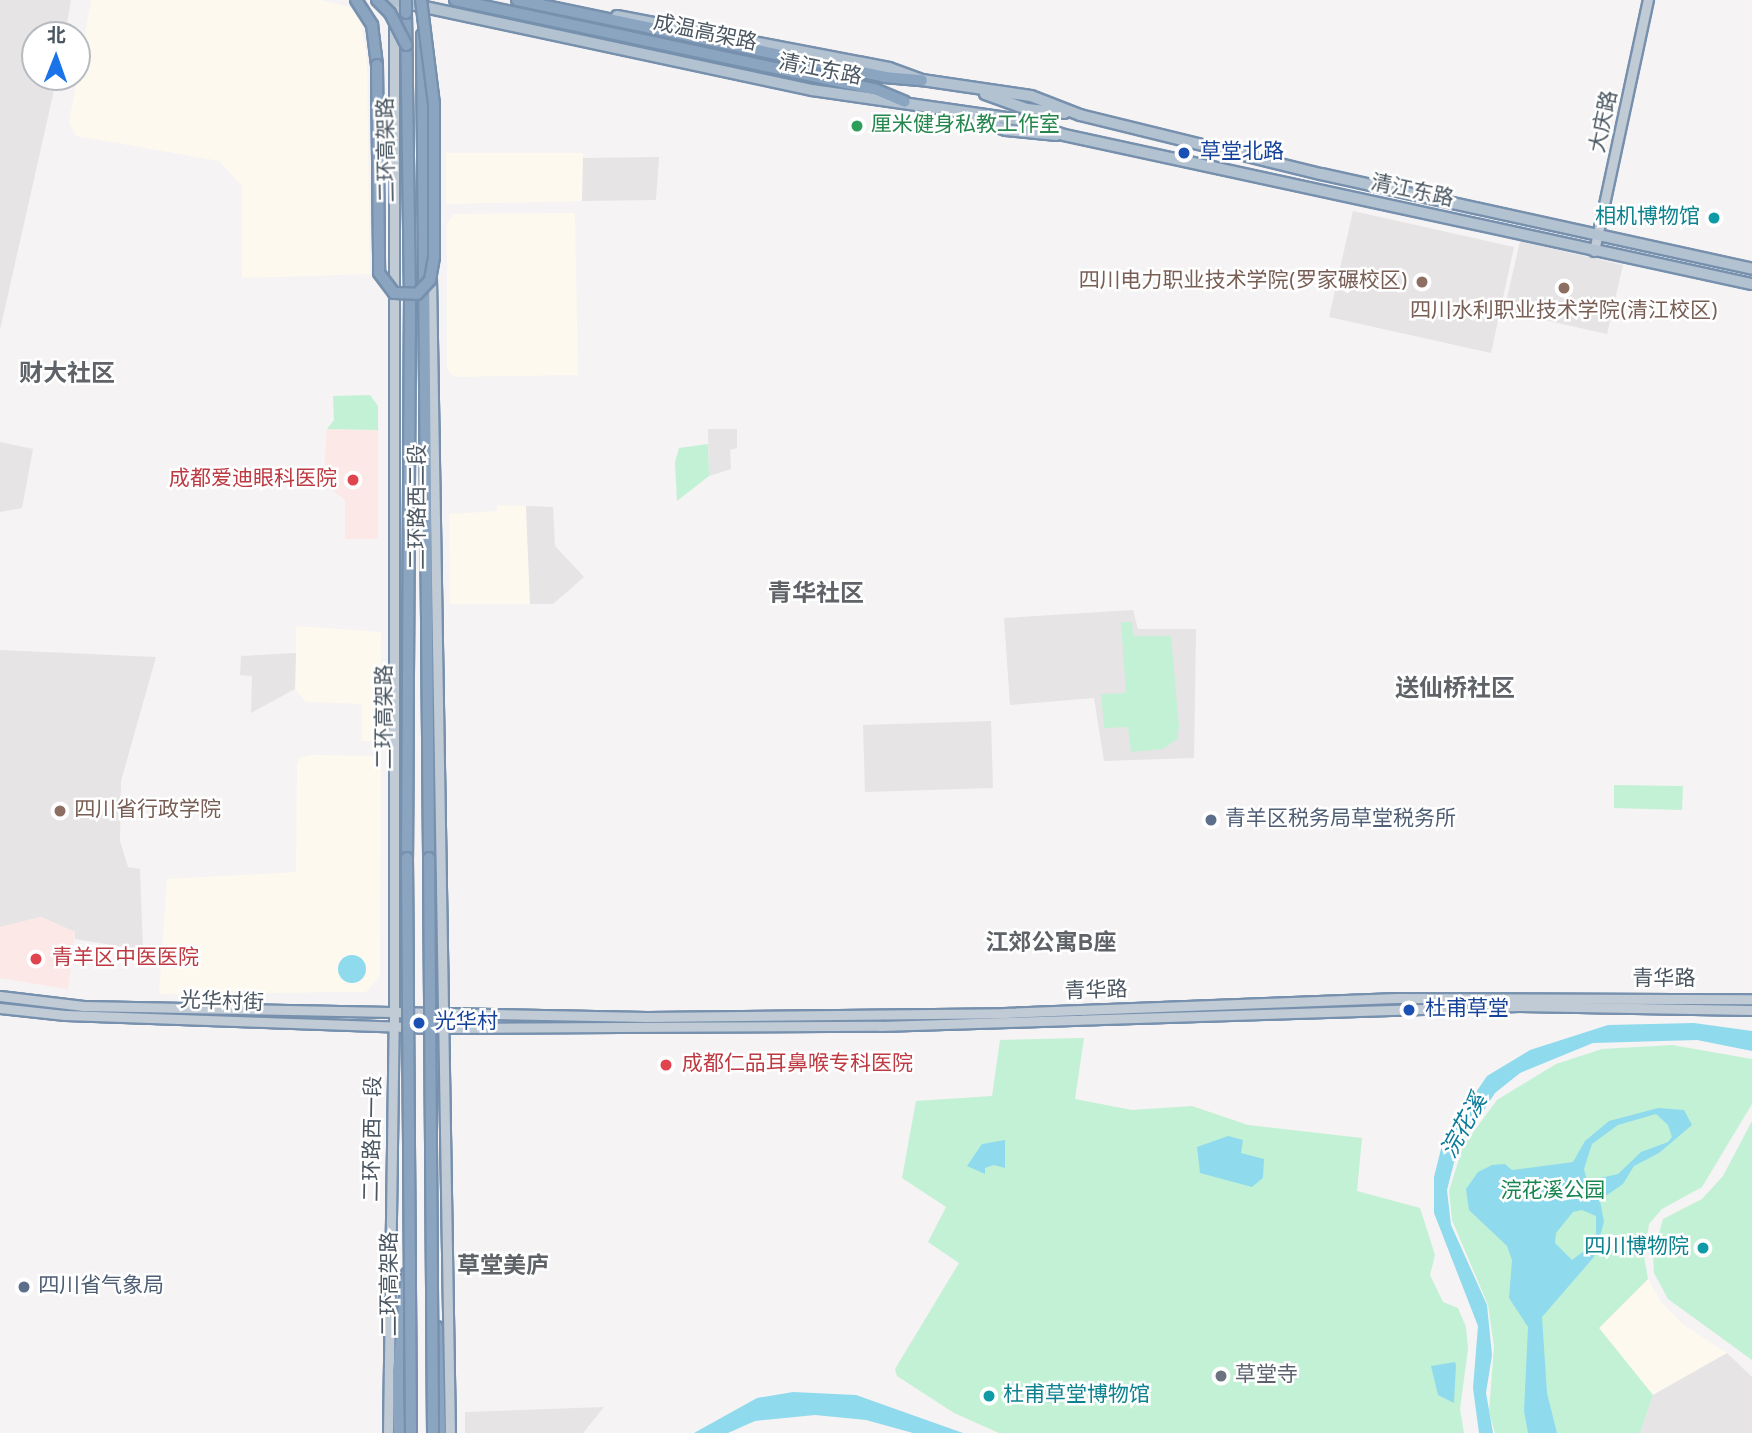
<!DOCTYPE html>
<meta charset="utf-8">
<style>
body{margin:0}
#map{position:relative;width:1752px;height:1433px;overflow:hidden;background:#f5f3f3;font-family:Overpass,"Noto Sans SC",sans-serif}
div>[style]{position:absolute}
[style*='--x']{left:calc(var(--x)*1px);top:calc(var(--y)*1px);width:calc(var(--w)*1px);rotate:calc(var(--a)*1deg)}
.commercial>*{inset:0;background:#fdf9ef}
.education>*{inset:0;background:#e6e4e5}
.medical>*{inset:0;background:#fce8e6}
.green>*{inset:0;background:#c3f1d5}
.water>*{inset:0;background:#90daee}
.round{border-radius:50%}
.roads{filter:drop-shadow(2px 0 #7690ad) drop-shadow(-2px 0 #7690ad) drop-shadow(0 2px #7690ad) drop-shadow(0 -2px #7690ad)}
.secondary>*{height:9px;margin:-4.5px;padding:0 4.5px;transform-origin:4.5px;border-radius:4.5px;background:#c1cbd6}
.primary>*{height:10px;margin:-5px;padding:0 5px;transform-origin:5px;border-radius:5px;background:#b3c2d1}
.highway>*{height:10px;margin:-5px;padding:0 5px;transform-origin:5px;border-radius:5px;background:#8ba5c1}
.bridges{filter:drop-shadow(2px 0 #7690ad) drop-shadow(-2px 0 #7690ad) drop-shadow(0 2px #7690ad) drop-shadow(0 -2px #7690ad)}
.highway-bridge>*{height:10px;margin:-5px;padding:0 5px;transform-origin:5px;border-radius:5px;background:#8ba5c1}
.dots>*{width:19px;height:19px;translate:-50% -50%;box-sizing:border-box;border:4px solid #fff;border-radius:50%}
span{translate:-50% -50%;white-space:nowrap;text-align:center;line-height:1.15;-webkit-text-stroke:5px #fff;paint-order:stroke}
.street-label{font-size:21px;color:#4a5661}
.leisure-label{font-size:21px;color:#27864d}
.left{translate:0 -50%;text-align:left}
.transit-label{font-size:21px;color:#164399}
.culture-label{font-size:21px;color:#0d838f}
.right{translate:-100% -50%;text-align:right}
.education-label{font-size:21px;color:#785e54}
.health-label{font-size:21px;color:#be3a42}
.service-label{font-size:21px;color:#4e5e75}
.park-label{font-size:21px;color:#17864f}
.worship-label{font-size:21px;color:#5b616d}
.neighbourhood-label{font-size:23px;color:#5f6368;font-weight:700}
.water-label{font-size:23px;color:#0c7c9b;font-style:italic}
.quarter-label{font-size:24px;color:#5f6368;font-weight:700}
.north{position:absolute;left:21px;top:21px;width:70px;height:70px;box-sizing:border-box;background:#fff;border:2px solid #b7bbc0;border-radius:50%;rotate:1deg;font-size:19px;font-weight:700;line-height:28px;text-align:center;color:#4a5661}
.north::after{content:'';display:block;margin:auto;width:24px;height:32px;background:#1a73e8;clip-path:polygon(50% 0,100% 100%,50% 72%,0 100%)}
</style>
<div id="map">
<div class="commercial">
<div style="clip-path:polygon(91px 0,320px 0,350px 7px,361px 23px,367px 59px,370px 274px,242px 278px,242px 186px,219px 161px,76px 136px,69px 122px)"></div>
<div style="clip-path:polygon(446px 153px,583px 153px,582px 201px,446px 204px)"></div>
<div style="clip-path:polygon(575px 213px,578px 375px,454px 377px,447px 369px,447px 223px,454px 214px)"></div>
<div style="clip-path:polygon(497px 505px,526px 506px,530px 604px,450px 604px,449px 514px,497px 511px)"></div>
<div style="clip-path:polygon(296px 626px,381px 632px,380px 741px,362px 741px,362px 704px,306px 702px,295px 689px)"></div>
<div style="clip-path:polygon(312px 755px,381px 756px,380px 977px,366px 992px,159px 994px,167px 879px,296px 872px,297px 764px,300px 757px)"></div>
<div style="clip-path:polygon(1648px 1279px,1661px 1302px,1684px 1325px,1727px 1353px,1653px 1395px,1599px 1328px)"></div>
</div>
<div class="education">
<div style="clip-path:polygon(0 0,71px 0,65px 35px,35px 35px,35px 77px,57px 77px,0 330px)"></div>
<div style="clip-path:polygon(659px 157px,656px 200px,582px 201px,583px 158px)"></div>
<div style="clip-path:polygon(1353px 211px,1514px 247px,1491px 353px,1329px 317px)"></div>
<div style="clip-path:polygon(1520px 241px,1623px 265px,1607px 334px,1504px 311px)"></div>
<div style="clip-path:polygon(708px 429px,737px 429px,737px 448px,730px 450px,731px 469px,709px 476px)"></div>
<div style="clip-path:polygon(0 442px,33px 449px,22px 508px,0 512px)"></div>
<div style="clip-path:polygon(526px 506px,553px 507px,555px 546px,584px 577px,553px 604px,530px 604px)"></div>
<div style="clip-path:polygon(1133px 610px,1138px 629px,1196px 629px,1194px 758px,1104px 761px,1094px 698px,1010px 705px,1004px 618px)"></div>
<div style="clip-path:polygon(0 650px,156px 657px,121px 781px,120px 841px,128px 867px,140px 869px,143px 950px,75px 939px,75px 932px,41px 917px,0 927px)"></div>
<div style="clip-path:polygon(296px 653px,295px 689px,251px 713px,252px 676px,240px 675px,241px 656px)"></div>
<div style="clip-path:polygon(991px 721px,993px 788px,865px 792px,863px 725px)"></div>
<div style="clip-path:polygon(1727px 1353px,1752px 1377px,1752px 1433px,1640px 1433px,1653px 1395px)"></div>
<div style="clip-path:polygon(604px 1407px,583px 1433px,465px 1433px,465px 1412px)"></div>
</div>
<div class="medical">
<div style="clip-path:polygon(327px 429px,378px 430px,378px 539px,345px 539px,345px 500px,330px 488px,324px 471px)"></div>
<div style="clip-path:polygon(41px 917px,75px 932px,68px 989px,0 978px,0 927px)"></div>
</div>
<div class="green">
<div style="clip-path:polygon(370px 395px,378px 406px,378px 430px,327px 429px,334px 420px,333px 396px)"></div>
<div style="clip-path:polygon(708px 444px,709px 476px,677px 501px,675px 462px,679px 448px)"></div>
<div style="clip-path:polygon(1121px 622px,1132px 622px,1133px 636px,1171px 636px,1179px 727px,1177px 739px,1163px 749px,1131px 752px,1128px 727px,1104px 728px,1101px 694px,1126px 693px)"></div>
<div style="clip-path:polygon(1614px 785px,1683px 786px,1682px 810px,1614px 808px)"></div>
<div style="clip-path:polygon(1084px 1038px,1075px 1099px,1132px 1110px,1192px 1106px,1248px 1125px,1362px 1138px,1357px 1191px,1420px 1208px,1435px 1255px,1430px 1275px,1443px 1302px,1458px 1308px,1466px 1327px,1468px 1349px,1460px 1409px,1464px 1433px,999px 1433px,954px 1413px,897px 1376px,895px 1369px,959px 1263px,928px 1242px,946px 1207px,902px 1178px,916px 1101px,992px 1096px,1000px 1040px)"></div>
<div style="clip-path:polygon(1672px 1045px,1752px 1059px,1752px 1104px,1702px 1187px,1662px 1209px,1649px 1224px,1644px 1256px,1648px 1279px,1599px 1328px,1653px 1395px,1640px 1433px,1495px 1433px,1489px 1412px,1494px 1346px,1488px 1305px,1452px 1220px,1449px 1191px,1463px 1146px,1497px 1100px,1556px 1064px,1602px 1049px)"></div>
<div style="clip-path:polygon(1752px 1121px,1752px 1360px,1668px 1299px,1654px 1273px,1653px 1255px,1663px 1219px,1702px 1199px,1723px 1176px)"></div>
</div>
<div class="water">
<div class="round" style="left:338px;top:955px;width:28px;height:28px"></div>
<div style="clip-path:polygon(1694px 1023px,1752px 1031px,1752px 1051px,1697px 1040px,1593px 1043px,1520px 1073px,1495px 1093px,1457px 1151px,1447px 1190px,1451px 1225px,1487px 1305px,1492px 1355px,1486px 1393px,1493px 1433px,1479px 1433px,1473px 1388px,1478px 1326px,1434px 1213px,1434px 1177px,1443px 1141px,1487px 1076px,1530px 1050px,1608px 1025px)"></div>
<div style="clip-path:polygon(evenodd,1658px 1108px,1684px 1110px,1692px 1125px,1659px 1153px,1634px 1166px,1623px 1184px,1600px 1200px,1604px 1222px,1594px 1257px,1542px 1317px,1547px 1393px,1557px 1433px,1528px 1433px,1524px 1411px,1528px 1327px,1509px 1298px,1512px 1260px,1507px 1246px,1469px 1210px,1466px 1189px,1478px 1172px,1492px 1165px,1505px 1164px,1512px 1170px,1573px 1162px,1585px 1141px,1609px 1121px,1658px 1108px,1656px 1114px,1668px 1125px,1672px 1137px,1668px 1142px,1641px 1152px,1618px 1174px,1587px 1181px,1584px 1169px,1592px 1144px,1618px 1125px,1656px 1114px,1658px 1108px,1582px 1210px,1596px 1216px,1596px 1233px,1591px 1246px,1572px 1260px,1555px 1243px,1556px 1233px,1573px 1212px,1582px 1210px)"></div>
<div style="clip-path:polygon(1228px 1136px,1243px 1140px,1241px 1153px,1264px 1159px,1263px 1178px,1252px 1187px,1200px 1173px,1197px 1147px)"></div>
<div style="clip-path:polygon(1005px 1140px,1005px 1168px,994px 1165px,985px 1168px,985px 1174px,967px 1166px,982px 1144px)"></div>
<div style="clip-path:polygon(1455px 1362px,1456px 1365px,1454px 1403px,1438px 1395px,1431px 1366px)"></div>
<div style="clip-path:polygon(793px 1392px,856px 1395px,963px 1433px,913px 1433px,866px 1420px,815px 1415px,755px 1421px,728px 1433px,694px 1433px,757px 1398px)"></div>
</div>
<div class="roads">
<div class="secondary">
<div style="--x:1594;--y:251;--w:257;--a:-77.9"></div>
<div style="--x:431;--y:277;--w:1156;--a:89.06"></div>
<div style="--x:0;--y:996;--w:84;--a:6.9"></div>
<div style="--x:83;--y:1006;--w:564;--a:1.12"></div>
<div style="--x:647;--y:1017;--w:357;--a:-0.6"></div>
<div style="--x:1004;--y:1013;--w:393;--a:-2.2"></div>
<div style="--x:1397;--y:998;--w:355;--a:0.2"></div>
<div style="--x:0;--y:1008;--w:65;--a:6.1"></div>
<div style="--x:65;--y:1015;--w:377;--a:2"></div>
<div style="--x:442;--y:1028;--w:438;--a:-0.3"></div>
<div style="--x:880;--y:1026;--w:639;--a:-1.79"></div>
<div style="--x:1519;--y:1006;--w:233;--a:1"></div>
<div style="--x:388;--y:1433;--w:406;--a:-89.2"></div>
<div style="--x:394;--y:1027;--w:1027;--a:-90"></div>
</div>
<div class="primary">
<div style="--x:392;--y:0;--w:430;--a:12.1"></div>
<div style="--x:812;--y:90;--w:209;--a:8.2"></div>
<div style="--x:1019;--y:120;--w:47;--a:18.4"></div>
<div style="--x:1064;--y:135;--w:704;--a:12.22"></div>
<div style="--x:617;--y:16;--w:277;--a:10.8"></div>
<div style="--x:889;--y:68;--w:35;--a:20"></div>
<div style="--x:922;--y:80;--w:110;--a:8.4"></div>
<div style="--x:1031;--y:96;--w:53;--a:21.2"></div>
<div style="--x:1080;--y:115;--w:248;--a:13.8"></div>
<div style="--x:1321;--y:174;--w:441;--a:12.4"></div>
<div style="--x:985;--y:94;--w:45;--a:19.7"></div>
<div style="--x:1027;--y:109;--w:38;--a:6"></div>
<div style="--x:973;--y:118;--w:35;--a:20"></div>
<div style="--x:1006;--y:130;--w:51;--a:5.6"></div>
</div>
<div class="highway">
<div style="--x:356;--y:0;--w:30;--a:57"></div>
<div style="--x:372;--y:25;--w:40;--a:82.9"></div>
<div style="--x:455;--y:0;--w:431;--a:12"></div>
<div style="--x:877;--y:90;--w:30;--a:23"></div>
<div style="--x:517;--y:0;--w:375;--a:11.8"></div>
<div style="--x:884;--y:77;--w:38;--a:5"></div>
<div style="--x:406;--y:13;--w:281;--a:89.2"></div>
<div style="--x:410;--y:294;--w:564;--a:90.3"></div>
<div style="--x:422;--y:35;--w:823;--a:89.51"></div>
<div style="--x:437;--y:1327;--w:106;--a:88.4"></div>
<div style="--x:399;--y:1433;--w:61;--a:-90.9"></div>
<div style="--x:398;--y:1372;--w:99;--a:-84.8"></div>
</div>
</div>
<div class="bridges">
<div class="highway-bridge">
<div style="--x:377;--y:0;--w:18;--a:45"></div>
<div style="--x:390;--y:13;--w:36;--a:63"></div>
<div style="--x:406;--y:13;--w:13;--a:-90"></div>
<div style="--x:377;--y:65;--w:208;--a:89.4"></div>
<div style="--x:379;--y:273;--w:25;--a:53"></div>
<div style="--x:394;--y:293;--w:23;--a:2"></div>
<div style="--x:417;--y:294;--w:19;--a:-47"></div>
<div style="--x:430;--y:280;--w:23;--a:-80"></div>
<div style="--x:434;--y:257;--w:153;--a:-90"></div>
<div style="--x:434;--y:104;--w:105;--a:-97.1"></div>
<div style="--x:407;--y:858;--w:575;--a:89.6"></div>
<div style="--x:429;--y:858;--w:575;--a:89.6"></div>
</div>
</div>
<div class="dots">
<div style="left:857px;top:126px;background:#2e9e5b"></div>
<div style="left:1184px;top:153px;background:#1a4fb4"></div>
<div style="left:1714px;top:218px;background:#0f9aa8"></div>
<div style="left:1422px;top:282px;background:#8d6e63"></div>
<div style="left:1564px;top:288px;background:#8d6e63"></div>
<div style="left:353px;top:480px;background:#e0444e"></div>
<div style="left:60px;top:811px;background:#8d6e63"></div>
<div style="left:1211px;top:820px;background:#5c6f8a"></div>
<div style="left:36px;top:959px;background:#e0444e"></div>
<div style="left:1409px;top:1010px;background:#1a4fb4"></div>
<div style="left:419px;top:1023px;background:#1a4fb4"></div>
<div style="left:666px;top:1065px;background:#e0444e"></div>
<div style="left:1703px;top:1248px;background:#0f9aa8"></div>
<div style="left:24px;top:1287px;background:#5c6f8a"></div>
<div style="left:1221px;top:1376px;background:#6b7280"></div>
<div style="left:989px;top:1396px;background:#0f9aa8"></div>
</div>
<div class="street-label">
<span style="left:705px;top:34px;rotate:12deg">成温高架路</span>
<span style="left:820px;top:71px;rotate:11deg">清江东路</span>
<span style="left:1605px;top:122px;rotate:-78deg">大庆路</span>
<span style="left:388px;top:150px;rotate:-91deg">二环高架路</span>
<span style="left:1412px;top:192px;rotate:12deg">清江东路</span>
<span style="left:419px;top:507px;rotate:-90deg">二环路西二段</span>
<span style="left:386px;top:717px;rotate:-90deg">二环高架路</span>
<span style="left:1664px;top:980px">青华路</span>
<span style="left:1096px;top:992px;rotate:-2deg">青华路</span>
<span style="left:222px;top:1003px;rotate:2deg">光华村街</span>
<span style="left:374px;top:1139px;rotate:-89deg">二环路西一段</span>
<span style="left:391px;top:1284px;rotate:-90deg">二环高架路</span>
</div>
<div class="leisure-label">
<span class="left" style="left:871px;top:126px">厘米健身私教工作室</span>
</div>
<div class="transit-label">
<span class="left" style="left:1200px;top:153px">草堂北路</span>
<span class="left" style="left:1425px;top:1010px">杜甫草堂</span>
<span class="left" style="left:435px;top:1023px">光华村</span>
</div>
<div class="culture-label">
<span class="right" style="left:1700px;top:218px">相机博物馆</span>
<span class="right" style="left:1689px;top:1248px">四川博物院</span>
<span class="left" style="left:1003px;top:1396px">杜甫草堂博物馆</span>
</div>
<div class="education-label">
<span class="right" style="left:1408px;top:282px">四川电力职业技术学院(罗家碾校区)</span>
<span style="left:1564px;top:312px">四川水利职业技术学院(清江校区)</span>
<span class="left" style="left:74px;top:811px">四川省行政学院</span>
</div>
<div class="health-label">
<span class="right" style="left:337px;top:480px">成都爱迪眼科医院</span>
<span class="left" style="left:52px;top:959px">青羊区中医医院</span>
<span class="left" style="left:682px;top:1065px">成都仁品耳鼻喉专科医院</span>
</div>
<div class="service-label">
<span class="left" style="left:1225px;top:820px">青羊区税务局草堂税务所</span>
<span class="left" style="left:38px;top:1287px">四川省气象局</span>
</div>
<div class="park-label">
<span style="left:1553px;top:1192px">浣花溪公园</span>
</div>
<div class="worship-label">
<span class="left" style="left:1235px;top:1376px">草堂寺</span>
</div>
<div class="neighbourhood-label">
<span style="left:1051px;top:945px">江郊公寓B座</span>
<span style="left:503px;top:1268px">草堂美庐</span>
</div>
<div class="water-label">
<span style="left:1466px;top:1127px;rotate:-61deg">浣花溪</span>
</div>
<div class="quarter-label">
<span style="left:67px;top:376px">财大社区</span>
<span style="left:816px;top:596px">青华社区</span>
<span style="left:1455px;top:691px">送仙桥社区</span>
</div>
<div class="north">北</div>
</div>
